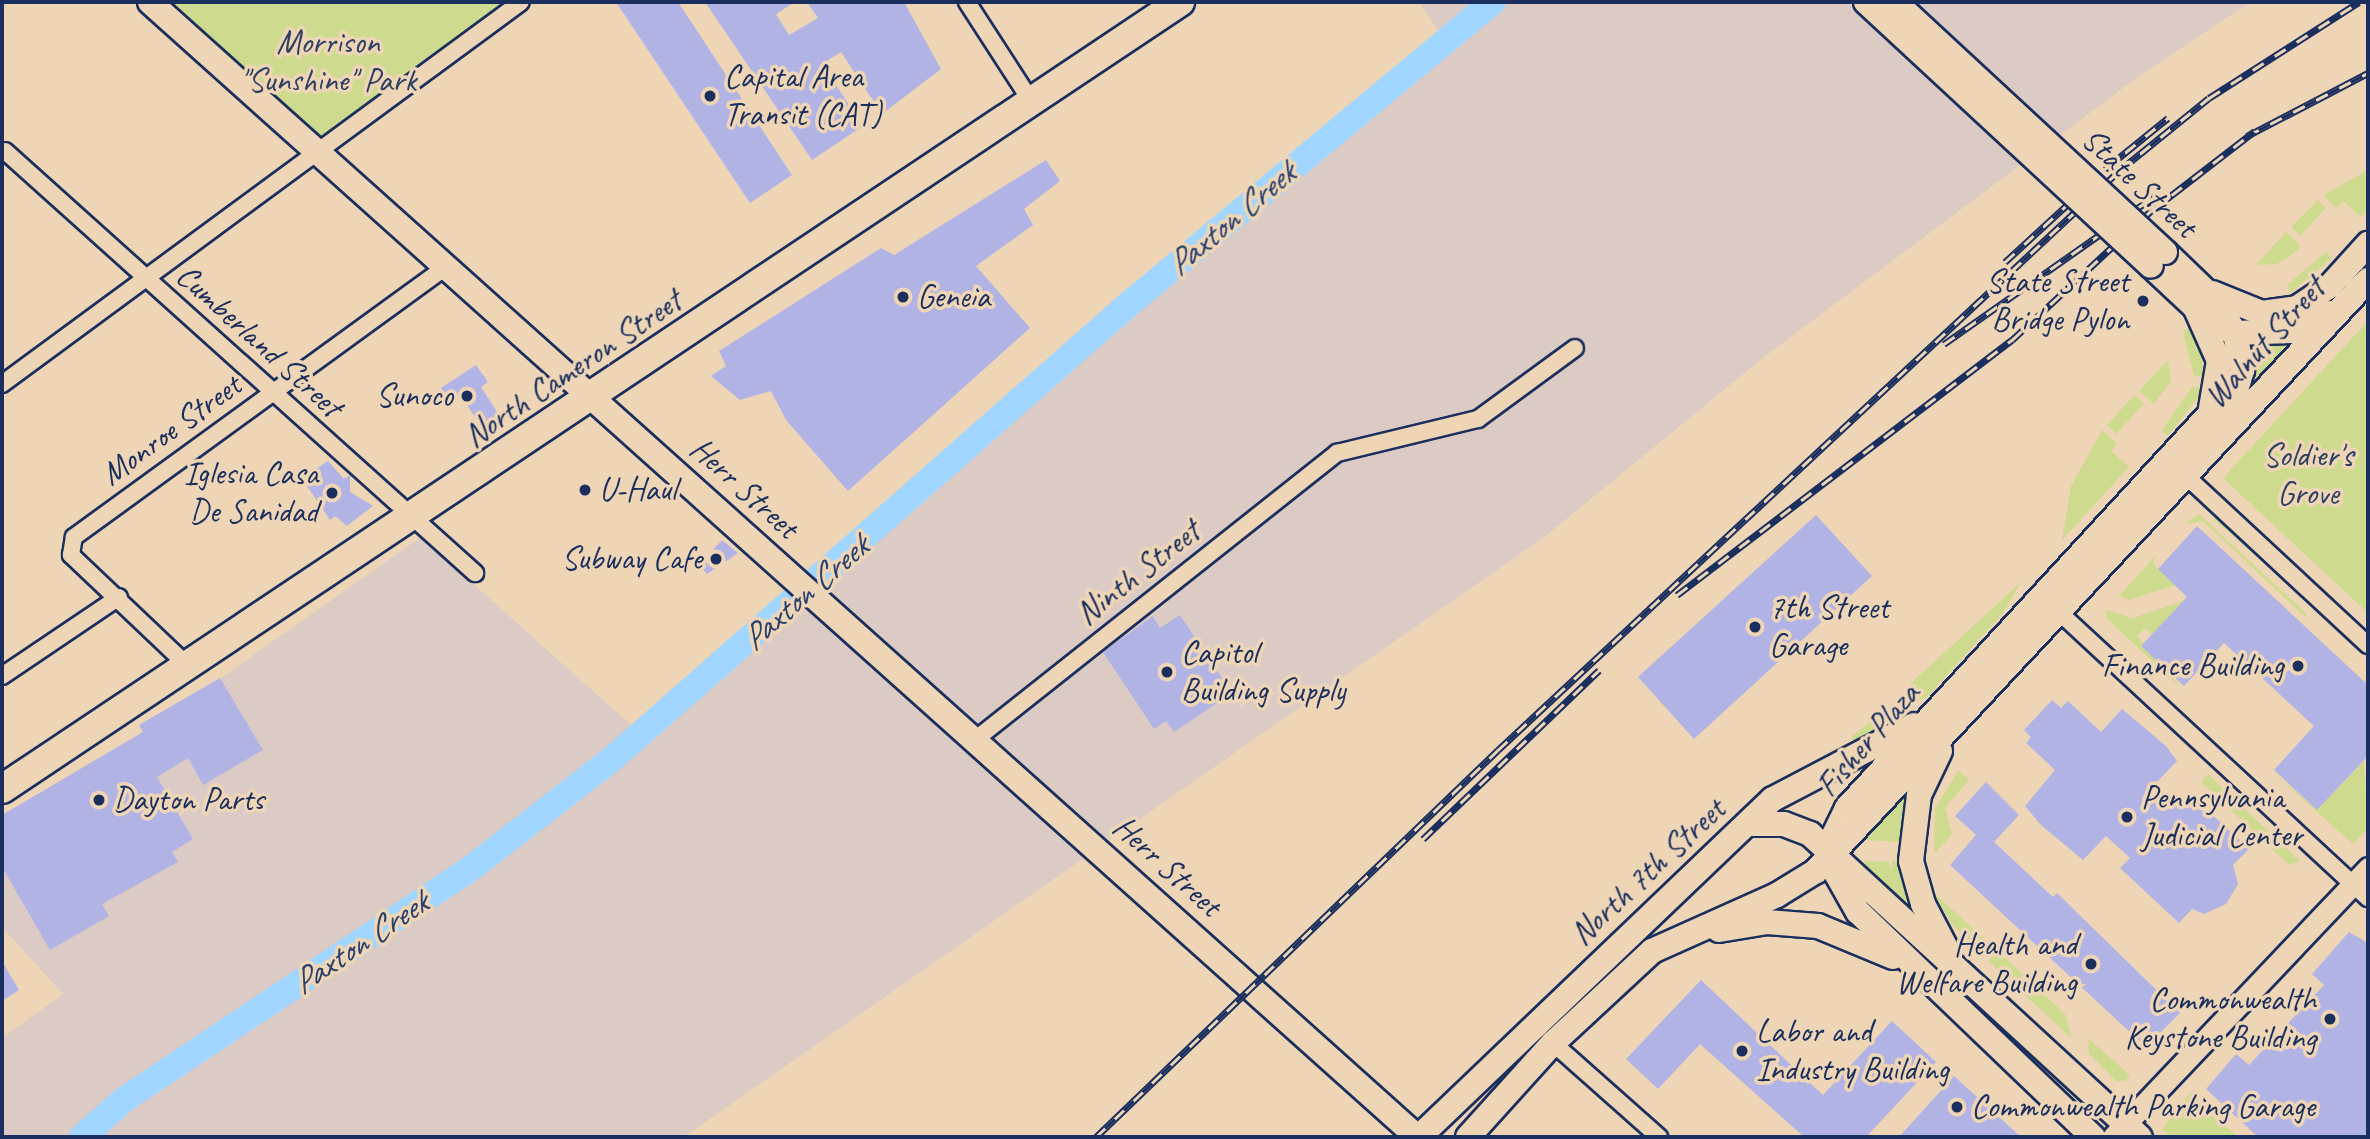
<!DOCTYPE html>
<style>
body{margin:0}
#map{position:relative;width:2370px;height:1139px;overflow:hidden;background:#eed5b6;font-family:Caveat,sans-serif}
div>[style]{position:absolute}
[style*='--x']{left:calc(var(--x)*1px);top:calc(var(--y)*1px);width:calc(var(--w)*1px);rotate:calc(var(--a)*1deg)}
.built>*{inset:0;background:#dccbc4}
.green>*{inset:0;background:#cedb8e}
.river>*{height:26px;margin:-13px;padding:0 13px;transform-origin:13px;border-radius:13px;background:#a0d6ff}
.building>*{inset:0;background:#b2b3e5}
.roads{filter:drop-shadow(2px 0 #1b2f5e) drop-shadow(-2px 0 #1b2f5e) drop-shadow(0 2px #1b2f5e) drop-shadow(0 -2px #1b2f5e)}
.street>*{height:16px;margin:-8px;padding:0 8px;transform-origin:8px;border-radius:8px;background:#eed5b6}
.secondary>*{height:21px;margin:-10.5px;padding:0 10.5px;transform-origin:10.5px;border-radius:10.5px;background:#eed5b6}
.primary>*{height:24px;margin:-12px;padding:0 12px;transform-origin:12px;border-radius:12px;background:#eed5b6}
.highway>*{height:28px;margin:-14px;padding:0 14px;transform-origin:14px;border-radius:14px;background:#eed5b6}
.rail>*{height:7px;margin-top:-3.5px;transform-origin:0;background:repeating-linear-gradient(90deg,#eed5b6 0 13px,#1b2f5e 0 26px);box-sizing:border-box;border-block:2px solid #1b2f5e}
.bridges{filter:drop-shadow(2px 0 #1b2f5e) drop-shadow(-2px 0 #1b2f5e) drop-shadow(0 2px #1b2f5e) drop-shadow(0 -2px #1b2f5e)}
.primary-bridge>*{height:24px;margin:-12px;padding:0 12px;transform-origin:12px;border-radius:12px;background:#eed5b6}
.dots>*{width:19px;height:19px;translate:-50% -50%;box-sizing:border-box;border:4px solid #eed5b6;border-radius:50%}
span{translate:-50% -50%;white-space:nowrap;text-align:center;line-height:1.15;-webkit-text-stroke:7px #eed5b6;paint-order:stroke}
.park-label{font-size:33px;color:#2d4063}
.poi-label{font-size:33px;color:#1b2f5e}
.left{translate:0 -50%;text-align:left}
.right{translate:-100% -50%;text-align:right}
.street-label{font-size:33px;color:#1b2f5e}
.water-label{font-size:35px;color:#28406e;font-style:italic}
.frame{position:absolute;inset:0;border:4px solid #1b2f5e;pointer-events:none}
</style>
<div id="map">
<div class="built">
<div style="clip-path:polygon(1419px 2px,2250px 2px,2135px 79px,1764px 357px,1547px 535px,684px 1137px,2px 1137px,2px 1038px,63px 994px,2px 927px,2px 832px,421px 537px,631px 725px,1447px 44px)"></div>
</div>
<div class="green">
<div style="clip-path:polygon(162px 2px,510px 2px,323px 139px)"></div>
<div style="clip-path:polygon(2368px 170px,2368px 210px,2361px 217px,2343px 201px,2336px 208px,2323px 195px)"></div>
<div style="clip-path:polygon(2318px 200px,2326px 208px,2300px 236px,2291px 227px)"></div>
<div style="clip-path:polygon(2286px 232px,2301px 246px,2293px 254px,2277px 264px,2256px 265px)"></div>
<div style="clip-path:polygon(2326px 252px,2332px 258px,2290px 293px,2287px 285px)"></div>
<div style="clip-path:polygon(2368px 321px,2368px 613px,2223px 478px)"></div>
<div style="clip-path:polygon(2189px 326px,2202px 350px,2204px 377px,2194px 376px,2183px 332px)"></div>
<div style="clip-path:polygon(2298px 338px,2256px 384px,2251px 379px,2249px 352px,2256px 344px)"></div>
<div style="clip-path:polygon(2168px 360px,2171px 381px,2154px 404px,2139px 391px)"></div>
<div style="clip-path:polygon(2192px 387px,2201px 388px,2199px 396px,2168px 436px,2162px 430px)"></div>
<div style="clip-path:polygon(2134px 395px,2144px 404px,2116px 434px,2107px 425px)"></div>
<div style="clip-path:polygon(2102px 430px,2117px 444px,2111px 451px,2129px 467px,2062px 540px,2071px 486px)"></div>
<div style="clip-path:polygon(2199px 514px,2307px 614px,2305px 617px,2203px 521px,2186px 524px)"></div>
<div style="clip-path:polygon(2215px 516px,2310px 602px,2213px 519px)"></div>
<div style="clip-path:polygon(2157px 554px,2153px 564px,2175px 585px,2129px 600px,2119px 596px)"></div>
<div style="clip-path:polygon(2021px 582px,2003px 613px,1926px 698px,1909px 702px,1908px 686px)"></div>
<div style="clip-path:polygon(2183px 601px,2152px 635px,2145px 628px,2137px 636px,2182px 689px,2106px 618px,2106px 610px,2133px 618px)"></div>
<div style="clip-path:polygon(1886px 710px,1894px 724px,1853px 745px,1852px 736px)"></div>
<div style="clip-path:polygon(2364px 761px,2368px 828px,2353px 844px,2272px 772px,2317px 810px)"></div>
<div style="clip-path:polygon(1958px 770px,1969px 780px,1945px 808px,1952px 834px,1934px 854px,1935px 809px)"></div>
<div style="clip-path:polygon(2208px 774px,2300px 861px,2289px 865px,2213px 793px,2201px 782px)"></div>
<div style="clip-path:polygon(1910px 784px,1899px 842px,1867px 840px,1863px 836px)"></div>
<div style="clip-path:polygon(1865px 861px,1889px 862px,1891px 871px,1892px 861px,1901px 862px,1911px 911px,1860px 867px)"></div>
<div style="clip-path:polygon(1934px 893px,1988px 942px,1979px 953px,1951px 923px)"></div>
<div style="clip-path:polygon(1997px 951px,2024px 975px,2015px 986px,1988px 961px)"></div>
<div style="clip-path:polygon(2033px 984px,2065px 1014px,2072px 1039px,2024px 994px)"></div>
<div style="clip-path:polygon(2088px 1038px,2130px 1075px,2125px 1081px,2116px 1081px,2089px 1054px)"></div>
<div style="clip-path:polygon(2190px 1093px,2238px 1137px,2172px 1137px,2162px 1129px)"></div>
</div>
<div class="river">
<div style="--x:82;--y:1137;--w:57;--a:-41.5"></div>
<div style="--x:125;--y:1099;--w:420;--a:-33.7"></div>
<div style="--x:474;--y:866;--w:175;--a:-37.8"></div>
<div style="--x:612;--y:759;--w:689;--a:-41.35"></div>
<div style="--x:1129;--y:304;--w:473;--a:-39.7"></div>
</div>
<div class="building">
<div style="clip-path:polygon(616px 2px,678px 2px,792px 175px,750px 203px)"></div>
<div style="clip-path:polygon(705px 2px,795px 2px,776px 14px,789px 35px,818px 18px,807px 2px,904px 2px,941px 69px,882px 114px,841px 52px,822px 64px,863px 126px,812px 160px)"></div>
<div style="clip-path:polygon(1046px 160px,1060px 181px,1024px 209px,1033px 225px,976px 266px,1030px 328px,848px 491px,786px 420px,771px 391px,740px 400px,711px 376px,726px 366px,719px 351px,881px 248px,894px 255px)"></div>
<div style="clip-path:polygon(476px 365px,488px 382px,481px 387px,501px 418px,483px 430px,460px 394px,453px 406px,441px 388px)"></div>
<div style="clip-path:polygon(328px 461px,344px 479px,350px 475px,350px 492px,373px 506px,347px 526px,335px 516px,330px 520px,307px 486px,306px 476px)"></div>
<div style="clip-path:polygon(1816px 515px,1872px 576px,1694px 739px,1638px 677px)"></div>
<div style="clip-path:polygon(2197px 526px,2368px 685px,2368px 756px,2317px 810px,2274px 770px,2314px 726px,2224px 643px,2184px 686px,2141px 646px,2187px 597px,2158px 569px)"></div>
<div style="clip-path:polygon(722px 540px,738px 553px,707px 574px,699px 565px)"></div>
<div style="clip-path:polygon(1180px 615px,1232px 693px,1174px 732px,1166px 721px,1154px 729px,1103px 652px,1153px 616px,1160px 628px)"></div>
<div style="clip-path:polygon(220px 678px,263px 750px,203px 785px,188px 758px,157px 777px,193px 839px,172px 852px,178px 862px,102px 904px,109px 916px,50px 950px,2px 867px,2px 815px,143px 732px,139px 725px)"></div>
<div style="clip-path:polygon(2052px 700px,2061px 708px,2068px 701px,2101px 732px,2122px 709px,2166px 746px,2177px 761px,2155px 784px,2178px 805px,2189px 793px,2249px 849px,2233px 865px,2238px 884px,2226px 904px,2204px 914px,2192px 909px,2179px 923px,2120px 868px,2130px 858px,2106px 836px,2083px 860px,2041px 825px,2025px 806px,2055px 770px,2026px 743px,2031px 737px,2024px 730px)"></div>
<div style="clip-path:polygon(1986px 782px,2019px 815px,1994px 842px,2053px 897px,2057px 893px,2180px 1013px,2146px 1047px,1950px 865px,1976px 835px,1955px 816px)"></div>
<div style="clip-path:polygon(2349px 932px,2368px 943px,2368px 1137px,2258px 1137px,2206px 1089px,2236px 1054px,2249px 1065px,2324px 985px,2312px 974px)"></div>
<div style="clip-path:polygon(2px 961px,19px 990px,2px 1001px)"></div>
<div style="clip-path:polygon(1701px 980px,1823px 1095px,1892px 1021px,1936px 1062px,1866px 1137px,1804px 1137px,1700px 1044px,1658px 1089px,1626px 1059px)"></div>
<div style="clip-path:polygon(1954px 1076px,2021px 1137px,1899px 1137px)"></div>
</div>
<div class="roads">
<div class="street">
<div style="--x:967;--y:2;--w:114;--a:57.1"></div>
<div style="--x:5;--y:151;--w:632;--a:41.92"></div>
<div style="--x:2;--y:384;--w:644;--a:-36.35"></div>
<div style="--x:2187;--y:477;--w:247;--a:42.9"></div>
<div style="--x:2060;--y:613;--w:420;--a:42.8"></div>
<div style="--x:189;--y:667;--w:163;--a:-136.5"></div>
<div style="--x:71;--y:555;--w:18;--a:-81"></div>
<div style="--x:74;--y:537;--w:462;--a:-36"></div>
<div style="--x:2;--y:676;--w:141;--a:-34"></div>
<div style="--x:976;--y:739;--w:461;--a:-38.4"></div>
<div style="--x:1337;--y:453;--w:145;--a:-13.6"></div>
<div style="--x:1478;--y:419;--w:120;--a:-36.2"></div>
<div style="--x:1553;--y:1043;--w:142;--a:41.6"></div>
</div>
<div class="secondary">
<div style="--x:2113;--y:1137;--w:371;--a:-46.5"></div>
</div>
<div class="primary">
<div style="--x:150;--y:2;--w:1701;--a:41.85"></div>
<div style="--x:2165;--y:252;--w:72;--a:43.9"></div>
<div style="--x:2217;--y:302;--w:36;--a:60"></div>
<div style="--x:2235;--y:333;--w:38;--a:79"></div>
<div style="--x:2242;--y:370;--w:59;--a:106.6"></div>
<div style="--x:2151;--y:266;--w:79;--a:43"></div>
<div style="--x:2209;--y:320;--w:29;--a:27"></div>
<div style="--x:2235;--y:333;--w:56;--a:-2"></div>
<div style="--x:2291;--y:331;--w:44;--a:-24.2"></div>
<div style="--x:2212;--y:293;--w:54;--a:21.8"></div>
<div style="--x:2262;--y:313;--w:35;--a:-8"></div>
<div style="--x:2297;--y:308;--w:40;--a:-34"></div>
<div style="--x:2330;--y:286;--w:57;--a:-47.9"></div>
<div style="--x:1940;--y:751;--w:49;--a:115.5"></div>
<div style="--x:1919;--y:795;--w:66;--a:96.9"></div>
<div style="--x:1911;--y:861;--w:45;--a:74.4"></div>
<div style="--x:1923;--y:904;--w:52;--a:62.4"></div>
<div style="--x:1748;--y:824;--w:36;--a:0"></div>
<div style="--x:1784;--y:824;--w:28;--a:21"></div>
<div style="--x:1810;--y:834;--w:448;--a:42.6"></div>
<div style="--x:1719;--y:930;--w:49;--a:-9.5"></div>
<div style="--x:1767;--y:922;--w:51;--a:4.5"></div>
<div style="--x:1818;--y:926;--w:81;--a:22.5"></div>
<div style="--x:1419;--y:1137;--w:489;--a:-43.7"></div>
<div style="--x:1773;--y:799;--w:159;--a:-27.7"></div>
<div style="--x:1468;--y:1137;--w:127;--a:-47.9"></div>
<div style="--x:1553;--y:1043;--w:135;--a:-42.9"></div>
<div style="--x:1652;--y:951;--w:137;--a:-24.1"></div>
<div style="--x:1777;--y:895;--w:46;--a:-31.6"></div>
<div style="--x:1816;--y:871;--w:809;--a:-46.95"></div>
<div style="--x:2093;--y:1137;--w:325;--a:-136.2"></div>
<div style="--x:1858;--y:912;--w:45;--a:-119.4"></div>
<div style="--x:1836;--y:873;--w:32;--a:-99"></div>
<div style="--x:1831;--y:841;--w:37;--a:-64"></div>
<div style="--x:1847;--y:808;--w:536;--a:-47.35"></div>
<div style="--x:2210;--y:414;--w:54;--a:-80.4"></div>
<div style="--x:2219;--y:361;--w:57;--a:-113.9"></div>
</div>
<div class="highway">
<div style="--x:2;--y:789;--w:1417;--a:-33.75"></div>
</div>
</div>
<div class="rail">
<div style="--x:2247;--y:136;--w:136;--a:-27.5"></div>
<div style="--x:2105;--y:169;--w:81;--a:-39"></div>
<div style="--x:2005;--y:262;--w:102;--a:-42.6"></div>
<div style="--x:1944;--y:344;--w:263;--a:-35.1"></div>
<div style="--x:1677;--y:595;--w:421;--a:-37.3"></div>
<div style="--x:2012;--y:340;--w:190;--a:-42.9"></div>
<div style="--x:2151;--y:211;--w:131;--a:-37.6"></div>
<div style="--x:1423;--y:839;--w:244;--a:-43.8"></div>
<div style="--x:1096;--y:1137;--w:558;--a:-43.91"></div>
<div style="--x:1498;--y:750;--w:850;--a:-43"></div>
<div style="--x:2120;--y:170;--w:114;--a:-39"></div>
<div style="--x:2209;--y:98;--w:178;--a:-32.6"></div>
</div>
<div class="bridges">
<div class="primary-bridge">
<div style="--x:1866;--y:2;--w:388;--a:42.8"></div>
<div style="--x:1895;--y:2;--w:368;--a:42.8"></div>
</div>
</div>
<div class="dots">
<div style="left:710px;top:96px;background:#1b2f5e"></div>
<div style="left:903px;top:297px;background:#1b2f5e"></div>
<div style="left:2143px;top:301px;background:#1b2f5e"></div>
<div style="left:467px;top:396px;background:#1b2f5e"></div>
<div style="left:585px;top:490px;background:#1b2f5e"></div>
<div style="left:332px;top:493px;background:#1b2f5e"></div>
<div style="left:716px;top:559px;background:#1b2f5e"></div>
<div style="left:1755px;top:627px;background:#1b2f5e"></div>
<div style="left:2298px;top:666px;background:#1b2f5e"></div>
<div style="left:1167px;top:672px;background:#1b2f5e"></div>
<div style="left:99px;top:800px;background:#1b2f5e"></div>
<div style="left:2127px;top:817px;background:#1b2f5e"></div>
<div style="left:2091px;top:964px;background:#1b2f5e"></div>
<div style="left:2330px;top:1019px;background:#1b2f5e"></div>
<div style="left:1742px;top:1051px;background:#1b2f5e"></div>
<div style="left:1957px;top:1107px;background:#1b2f5e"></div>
</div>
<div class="park-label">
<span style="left:328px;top:62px">Morrison<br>"Sunshine" Park</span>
<span style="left:2308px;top:475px">Soldier's<br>Grove</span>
</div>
<div class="poi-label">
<span class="left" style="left:724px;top:96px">Capital Area<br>Transit (CAT)</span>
<span class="right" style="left:2129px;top:301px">State Street<br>Bridge Pylon</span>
<span class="left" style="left:917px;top:297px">Geneia</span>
<span class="right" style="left:453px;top:396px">Sunoco</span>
<span class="right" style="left:318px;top:493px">Iglesia Casa<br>De Sanidad</span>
<span class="left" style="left:599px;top:490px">U-Haul</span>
<span class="right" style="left:702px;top:559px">Subway Cafe</span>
<span class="left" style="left:1769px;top:627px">7th Street<br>Garage</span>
<span class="left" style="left:1181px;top:672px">Capitol<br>Building Supply</span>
<span class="right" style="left:2284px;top:666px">Finance Building</span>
<span class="left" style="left:2141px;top:817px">Pennsylvania<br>Judicial Center</span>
<span class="left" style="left:113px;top:800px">Dayton Parts</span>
<span class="right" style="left:2077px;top:964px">Health and<br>Welfare Building</span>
<span class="right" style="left:2316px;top:1019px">Commonwealth<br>Keystone Building</span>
<span class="left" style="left:1756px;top:1051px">Labor and<br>Industry Building</span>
<span class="left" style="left:1971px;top:1107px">Commonwealth Parking Garage</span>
</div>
<div class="street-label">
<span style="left:2139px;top:183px;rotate:43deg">State Street</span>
<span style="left:259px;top:341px;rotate:42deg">Cumberland Street</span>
<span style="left:2265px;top:343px;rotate:-48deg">Walnut Street</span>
<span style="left:573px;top:369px;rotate:-34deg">North Cameron Street</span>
<span style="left:171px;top:430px;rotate:-36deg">Monroe Street</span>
<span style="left:744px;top:488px;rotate:42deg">Herr Street</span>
<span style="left:1138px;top:573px;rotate:-38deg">Ninth Street</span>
<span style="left:1868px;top:740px;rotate:-49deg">Fisher Plaza</span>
<span style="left:1167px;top:866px;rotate:42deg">Herr Street</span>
<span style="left:1648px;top:872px;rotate:-43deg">North 7th Street</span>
</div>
<div class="water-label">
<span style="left:1231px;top:219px;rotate:-40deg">Paxton Creek</span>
<span style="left:805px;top:593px;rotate:-41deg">Paxton Creek</span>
<span style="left:360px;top:943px;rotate:-34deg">Paxton Creek</span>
</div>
<div class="frame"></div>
</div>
